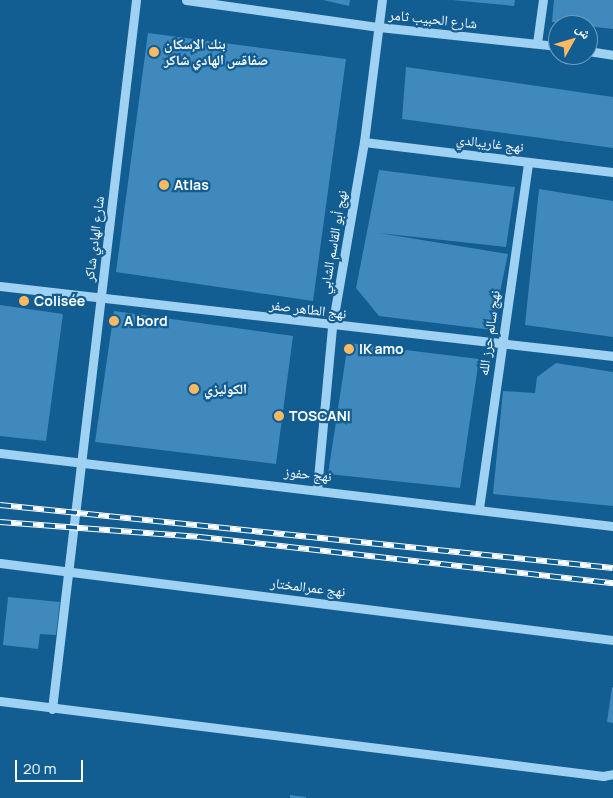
<!DOCTYPE html>
<meta charset="utf-8">
<style>
body{margin:0}
#map{position:relative;width:613px;height:798px;overflow:hidden;background:#125d92;font-family:Manrope,"Noto Naskh Arabic",sans-serif}
div>[style]{position:absolute}
[style*='--x']{left:calc(var(--x)*1px);top:calc(var(--y)*1px);width:calc(var(--w)*1px);rotate:calc(var(--a)*1deg)}
.building>*{inset:0;background:#3f89bc}
.minor>*{height:9px;margin:-4.5px;padding:0 4.5px;transform-origin:4.5px;border-radius:4.5px;background:#9fd1f2}
.rail>*{height:5.5px;margin-top:-2.75px;transform-origin:0;background:repeating-linear-gradient(90deg,#125d92 0 11px,#fff 0 22px);box-sizing:border-box;border-block:1px solid #fff}
.dots>*{width:14px;height:14px;translate:-50% -50%;box-sizing:border-box;border:2px solid #125d92;border-radius:50%}
span{translate:-50% -50%;white-space:nowrap;text-align:center;line-height:1.15;-webkit-text-stroke:4.5px #125d92;paint-order:stroke}
.street-label{font-size:14px;color:#fff}
.poi-label{font-size:14px;color:#fff;font-weight:700}
.left{translate:0 -50%;text-align:left}
.north{position:absolute;left:548px;top:15px;width:50px;height:50px;box-sizing:border-box;background:#125d92;border:1px solid #719ebe;border-radius:50%;rotate:51deg;font-size:14px;font-weight:700;line-height:20px;text-align:center;color:#fff}
.north::after{content:'';display:block;margin:auto;width:18px;height:22px;background:#ffb960;clip-path:polygon(50% 0,100% 100%,50% 72%,0 100%)}
.scale{position:absolute;left:15px;top:760px;width:68px;height:22px;box-sizing:border-box;border:2px solid #fff;border-top:0;padding-left:6px;font-size:15px;line-height:18px;white-space:nowrap;color:#fff;-webkit-text-stroke:4px #125d92;paint-order:stroke}
</style>
<div id="map">
<div class="building">
<div style="clip-path:polygon(323px 0,350px 0,349px 6px)"></div>
<div style="clip-path:polygon(452px 0,515px 0,514px 6px)"></div>
<div style="clip-path:polygon(554px 0,613px 0,613px 29px,552px 22px)"></div>
<div style="clip-path:polygon(148px 33px,346px 59px,313px 301px,116px 272px)"></div>
<div style="clip-path:polygon(406px 67px,613px 97px,613px 148px,402px 119px)"></div>
<div style="clip-path:polygon(379px 170px,515px 187px,506px 247px,379px 233px,508px 254px,492px 330px,379px 316px,356px 288px)"></div>
<div style="clip-path:polygon(539px 189px,613px 201px,613px 337px,525px 325px)"></div>
<div style="clip-path:polygon(0 305px,63px 314px,46px 441px,0 436px)"></div>
<div style="clip-path:polygon(114px 311px,293px 336px,276px 464px,95px 442px)"></div>
<div style="clip-path:polygon(348px 343px,479px 359px,460px 488px,328px 474px)"></div>
<div style="clip-path:polygon(556px 363px,613px 372px,613px 506px,493px 494px,503px 391px,535px 393px,537px 377px)"></div>
<div style="clip-path:polygon(8px 597px,60px 602px,56px 635px,40px 634px,38px 649px,3px 645px)"></div>
<div style="clip-path:polygon(612px 687px,613px 687px,613px 723px,607px 722px)"></div>
<div style="clip-path:polygon(290px 795px,306px 797px,306px 798px,290px 798px)"></div>
</div>
<div class="minor">
<div style="--x:186;--y:0;--w:195;--a:8"></div>
<div style="--x:379;--y:27;--w:180;--a:6.1"></div>
<div style="--x:537;--y:43;--w:43;--a:-82.1"></div>
<div style="--x:588;--y:51;--w:25;--a:9"></div>
<div style="--x:364;--y:142;--w:251;--a:6.9"></div>
<div style="--x:0;--y:286;--w:617;--a:6.51"></div>
<div style="--x:0;--y:453;--w:617;--a:6.79"></div>
<div style="--x:317;--y:489;--w:163;--a:-84.7"></div>
<div style="--x:332;--y:327;--w:188;--a:-80.2"></div>
<div style="--x:364;--y:142;--w:143;--a:-82.8"></div>
<div style="--x:479;--y:508;--w:349;--a:-81.9"></div>
<div style="--x:0;--y:563;--w:618;--a:7.16"></div>
<div style="--x:0;--y:701;--w:608;--a:7.09"></div>
<div style="--x:603;--y:776;--w:10;--a:-11"></div>
<div style="--x:52;--y:709;--w:714;--a:-83.24"></div>
</div>
<div class="rail">
<div style="--x:0;--y:505;--w:616;--a:5.87"></div>
<div style="--x:0;--y:522;--w:201;--a:4.3"></div>
<div style="--x:200;--y:537;--w:416;--a:6.4"></div>
</div>
<div class="dots">
<div style="left:154px;top:52px;background:#ffb960"></div>
<div style="left:164px;top:185px;background:#ffb960"></div>
<div style="left:24px;top:301px;background:#ffb960"></div>
<div style="left:114px;top:321px;background:#ffb960"></div>
<div style="left:349px;top:349px;background:#ffb960"></div>
<div style="left:194px;top:389px;background:#ffb960"></div>
<div style="left:279px;top:416px;background:#ffb960"></div>
</div>
<div class="street-label">
<span style="left:433px;top:19px;rotate:6deg">شارع الحبيب ثامر</span>
<span style="left:490px;top:143px;rotate:7deg">نهج غاريبالدي</span>
<span style="left:94px;top:239px;rotate:-83deg">شارع الهادي شاكر</span>
<span style="left:333px;top:242px;rotate:-80deg">نهج أبو القاسم الشابي</span>
<span style="left:308px;top:309px;rotate:7deg">نهج الطاهر صفر</span>
<span style="left:489px;top:333px;rotate:-82deg">نهج سالم حرز الله</span>
<span style="left:308px;top:474px;rotate:6deg">نهج حفوز</span>
<span style="left:308px;top:587px;rotate:7deg">نهج عمرالمختار</span>
</div>
<div class="poi-label">
<span class="left" style="left:164px;top:52px">بنك الإسكان<br>صفاقس الهادي شاكر</span>
<span class="left" style="left:174px;top:185px">Atlas</span>
<span class="left" style="left:34px;top:301px">Colisée</span>
<span class="left" style="left:124px;top:321px">A bord</span>
<span class="left" style="left:359px;top:349px">IK amo</span>
<span class="left" style="left:204px;top:389px">الكوليزي</span>
<span class="left" style="left:289px;top:416px">TOSCANI</span>
</div>
<div class="north">ش</div>
<div class="scale">20 m</div>
</div>
